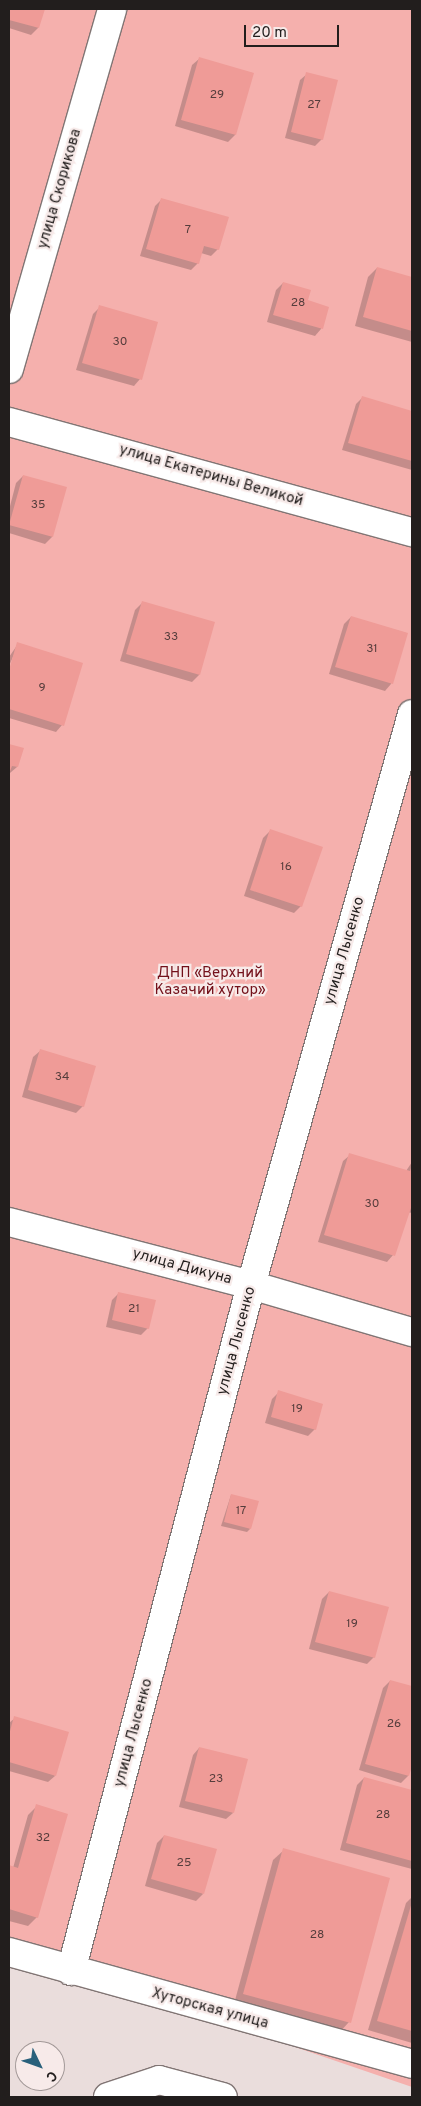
<!DOCTYPE html>
<meta charset="utf-8">
<style>
body{margin:0}
#map{position:relative;width:421px;height:2106px;overflow:hidden;background:#eadddc;font-family:Overpass,sans-serif}
div>[style]{position:absolute}
[style*='--x']{left:calc(var(--x)*1px);top:calc(var(--y)*1px);width:calc(var(--w)*1px);rotate:calc(var(--a)*1deg)}
.green>*{inset:0;background:#f5b0ad}
.shadow>*{inset:0;background:#0003}
.building>*{inset:0;background:#ef9b97}
.roads{filter:drop-shadow(1px 0 #817574) drop-shadow(-1px 0 #817574) drop-shadow(0 1px #817574) drop-shadow(0 -1px #817574)}
.minor>*{height:28px;margin:-14px;padding:0 14px;transform-origin:14px;border-radius:14px;background:#fff}
span{translate:-50% -50%;white-space:nowrap;text-align:center;line-height:1.15;-webkit-text-stroke:4.5px #f7eae9;paint-order:stroke}
.number-label{font-size:12px;color:#553d3c}
.number-label span{-webkit-text-stroke-width:0}
.street-label{font-size:15px;color:#221e1d}
.park-label{font-size:15px;color:#73101a}
.frame{position:absolute;inset:0;border:10px solid #221e1d;pointer-events:none}
.north{position:absolute;left:15px;top:2041px;width:50px;height:50px;box-sizing:border-box;background:#f7eae9;border:1px solid #a29897;border-radius:50%;rotate:132deg;font-size:14px;font-weight:700;line-height:20px;text-align:center;color:#221e1d}
.north::after{content:'';display:block;margin:auto;width:18px;height:22px;background:#29607b;clip-path:polygon(50% 0,100% 100%,50% 72%,0 100%)}
.scale{position:absolute;left:244px;top:25px;width:95px;height:22px;box-sizing:border-box;border:2px solid #221e1d;border-top:0;padding-left:6px;font-size:15px;line-height:18px;white-space:nowrap;color:#221e1d;-webkit-text-stroke:4px #f7eae9;paint-order:stroke}
</style>
<div id="map">
<div class="green">
<div style="clip-path:polygon(9px 9px,412px 9px,412px 2087px,72px 1971px,9px 1954px)"></div>
</div>
<div class="shadow">
<div style="clip-path:polygon(9px 9px,43px 9px,38px 28px,31px 35px,9px 28px)"></div>
<div style="clip-path:polygon(199px 59px,252px 73px,235px 135px,228px 142px,175px 126px,192px 65px)"></div>
<div style="clip-path:polygon(307px 74px,322px 139px,315px 146px,285px 138px,300px 80px)"></div>
<div style="clip-path:polygon(162px 199px,218px 249px,211px 256px,201px 253px,198px 263px,191px 270px,140px 256px,155px 206px)"></div>
<div style="clip-path:polygon(377px 268px,412px 278px,412px 342px,355px 326px,368px 277px)"></div>
<div style="clip-path:polygon(283px 283px,307px 301px,328px 308px,321px 329px,315px 336px,267px 322px,276px 290px)"></div>
<div style="clip-path:polygon(100px 307px,140px 379px,134px 386px,76px 370px,93px 314px)"></div>
<div style="clip-path:polygon(362px 398px,412px 412px,412px 470px,342px 450px,356px 404px)"></div>
<div style="clip-path:polygon(23px 476px,65px 488px,52px 537px,45px 544px,9px 533px,9px 510px,16px 483px)"></div>
<div style="clip-path:polygon(142px 603px,214px 623px,199px 675px,192px 682px,120px 661px,135px 610px)"></div>
<div style="clip-path:polygon(351px 617px,406px 633px,391px 684px,385px 691px,329px 674px,344px 624px)"></div>
<div style="clip-path:polygon(18px 644px,62px 725px,56px 732px,9px 718px,9px 674px,16px 650px,9px 666px,9px 657px)"></div>
<div style="clip-path:polygon(9px 746px,22px 749px,17px 767px,10px 773px)"></div>
<div style="clip-path:polygon(270px 831px,301px 906px,294px 913px,244px 896px,263px 838px)"></div>
<div style="clip-path:polygon(40px 1051px,83px 1106px,76px 1113px,22px 1097px,33px 1057px)"></div>
<div style="clip-path:polygon(350px 1155px,406px 1171px,412px 1162px,412px 1213px,407px 1212px,393px 1255px,387px 1262px,318px 1242px,343px 1161px)"></div>
<div style="clip-path:polygon(119px 1293px,148px 1328px,141px 1335px,106px 1327px,112px 1300px)"></div>
<div style="clip-path:polygon(279px 1392px,315px 1429px,308px 1436px,265px 1423px,272px 1399px)"></div>
<div style="clip-path:polygon(231px 1495px,250px 1529px,247px 1532px,221px 1526px)"></div>
<div style="clip-path:polygon(329px 1592px,374px 1657px,367px 1664px,309px 1649px,322px 1599px)"></div>
<div style="clip-path:polygon(390px 1681px,412px 1688px,412px 1762px,408px 1776px,401px 1783px,359px 1770px,383px 1688px)"></div>
<div style="clip-path:polygon(15px 1718px,55px 1776px,48px 1782px,9px 1771px,9px 1723px)"></div>
<div style="clip-path:polygon(199px 1748px,233px 1813px,226px 1819px,179px 1807px,193px 1755px)"></div>
<div style="clip-path:polygon(364px 1778px,412px 1791px,412px 1869px,340px 1850px,357px 1785px)"></div>
<div style="clip-path:polygon(37px 1806px,37px 1917px,28px 1926px,9px 1921px,9px 1867px,13px 1868px,28px 1815px)"></div>
<div style="clip-path:polygon(164px 1836px,203px 1894px,196px 1901px,145px 1886px,157px 1843px)"></div>
<div style="clip-path:polygon(284px 1850px,349px 2022px,339px 2033px,234px 2004px,273px 1860px)"></div>
<div style="clip-path:polygon(412px 1897px,412px 2043px,368px 2030px,406px 1903px)"></div>
</div>
<div class="building">
<div style="clip-path:polygon(9px 9px,45px 9px,39px 28px,9px 20px)"></div>
<div style="clip-path:polygon(199px 57px,254px 73px,236px 135px,181px 120px)"></div>
<div style="clip-path:polygon(306px 72px,338px 80px,323px 140px,291px 132px)"></div>
<div style="clip-path:polygon(161px 198px,229px 217px,219px 250px,204px 246px,199px 264px,146px 249px)"></div>
<div style="clip-path:polygon(377px 267px,412px 277px,412px 331px,363px 317px)"></div>
<div style="clip-path:polygon(283px 282px,311px 290px,308px 300px,329px 307px,323px 329px,273px 315px)"></div>
<div style="clip-path:polygon(99px 305px,158px 322px,142px 380px,82px 363px)"></div>
<div style="clip-path:polygon(362px 396px,412px 411px,412px 461px,348px 443px)"></div>
<div style="clip-path:polygon(23px 475px,67px 487px,53px 537px,9px 525px)"></div>
<div style="clip-path:polygon(142px 601px,215px 622px,200px 675px,126px 654px)"></div>
<div style="clip-path:polygon(351px 616px,408px 633px,393px 684px,335px 667px)"></div>
<div style="clip-path:polygon(17px 642px,83px 663px,64px 726px,9px 709px,9px 670px)"></div>
<div style="clip-path:polygon(9px 744px,24px 748px,18px 767px,12px 766px,9px 774px)"></div>
<div style="clip-path:polygon(270px 829px,323px 847px,302px 907px,250px 890px)"></div>
<div style="clip-path:polygon(40px 1049px,96px 1066px,84px 1107px,28px 1090px)"></div>
<div style="clip-path:polygon(349px 1153px,410px 1171px,412px 1165px,412px 1205px,395px 1256px,324px 1235px)"></div>
<div style="clip-path:polygon(118px 1292px,156px 1300px,149px 1329px,112px 1320px)"></div>
<div style="clip-path:polygon(278px 1390px,323px 1404px,316px 1430px,271px 1417px)"></div>
<div style="clip-path:polygon(231px 1494px,259px 1501px,251px 1529px,224px 1522px)"></div>
<div style="clip-path:polygon(329px 1591px,389px 1607px,375px 1658px,315px 1642px)"></div>
<div style="clip-path:polygon(390px 1680px,412px 1686px,412px 1766px,409px 1776px,365px 1764px)"></div>
<div style="clip-path:polygon(14px 1716px,69px 1732px,56px 1776px,9px 1762px,9px 1735px)"></div>
<div style="clip-path:polygon(199px 1747px,248px 1759px,234px 1813px,185px 1801px)"></div>
<div style="clip-path:polygon(364px 1777px,412px 1790px,412px 1861px,346px 1843px)"></div>
<div style="clip-path:polygon(36px 1804px,68px 1814px,38px 1918px,9px 1909px,9px 1865px,18px 1868px)"></div>
<div style="clip-path:polygon(164px 1835px,217px 1849px,204px 1894px,151px 1879px)"></div>
<div style="clip-path:polygon(283px 1848px,390px 1878px,351px 2023px,243px 1994px)"></div>
<div style="clip-path:polygon(412px 1902px,412px 2031px,377px 2021px)"></div>
</div>
<div class="roads">
<div class="minor">
<div style="--x:9;--y:369;--w:374;--a:-74"></div>
<div style="--x:9;--y:422;--w:418;--a:15.3"></div>
<div style="--x:9;--y:1222;--w:250;--a:14.6"></div>
<div style="--x:251;--y:1285;--w:168;--a:16.3"></div>
<div style="--x:9;--y:1952;--w:418;--a:15.5"></div>
<div style="--x:71;--y:1971;--w:709;--a:-75.3"></div>
<div style="--x:251;--y:1285;--w:593;--a:-74.25"></div>
<div style="--x:108;--y:2097;--w:54;--a:-18.4"></div>
<div style="--x:159;--y:2080;--w:66;--a:14.9"></div>
</div>
</div>
<div class="number-label">
<span style="left:217px;top:96px">29</span>
<span style="left:314px;top:106px">27</span>
<span style="left:188px;top:231px">7</span>
<span style="left:298px;top:304px">28</span>
<span style="left:120px;top:343px">30</span>
<span style="left:38px;top:506px">35</span>
<span style="left:171px;top:638px">33</span>
<span style="left:372px;top:650px">31</span>
<span style="left:42px;top:689px">9</span>
<span style="left:286px;top:868px">16</span>
<span style="left:62px;top:1078px">34</span>
<span style="left:372px;top:1205px">30</span>
<span style="left:134px;top:1310px">21</span>
<span style="left:297px;top:1410px">19</span>
<span style="left:241px;top:1512px">17</span>
<span style="left:352px;top:1625px">19</span>
<span style="left:394px;top:1725px">26</span>
<span style="left:216px;top:1780px">23</span>
<span style="left:383px;top:1816px">28</span>
<span style="left:43px;top:1839px">32</span>
<span style="left:184px;top:1864px">25</span>
<span style="left:317px;top:1936px">28</span>
</div>
<div class="street-label">
<span style="left:60px;top:189px;rotate:-74deg">улица Скорикова</span>
<span style="left:211px;top:476px;rotate:16deg">улица Екатерины Великой</span>
<span style="left:345px;top:951px;rotate:-74deg">улица Лысенко</span>
<span style="left:182px;top:1267px;rotate:15deg">улица Дикуна</span>
<span style="left:237px;top:1341px;rotate:-75deg">улица Лысенко</span>
<span style="left:134px;top:1733px;rotate:-75deg">улица Лысенко</span>
<span style="left:210px;top:2009px;rotate:15deg">Хуторская улица</span>
</div>
<div class="park-label">
<span style="left:210px;top:982px">ДНП «Верхний<br>Казачий хутор»</span>
</div>
<div class="frame"></div>
<div class="north">С</div>
<div class="scale">20 m</div>
</div>
